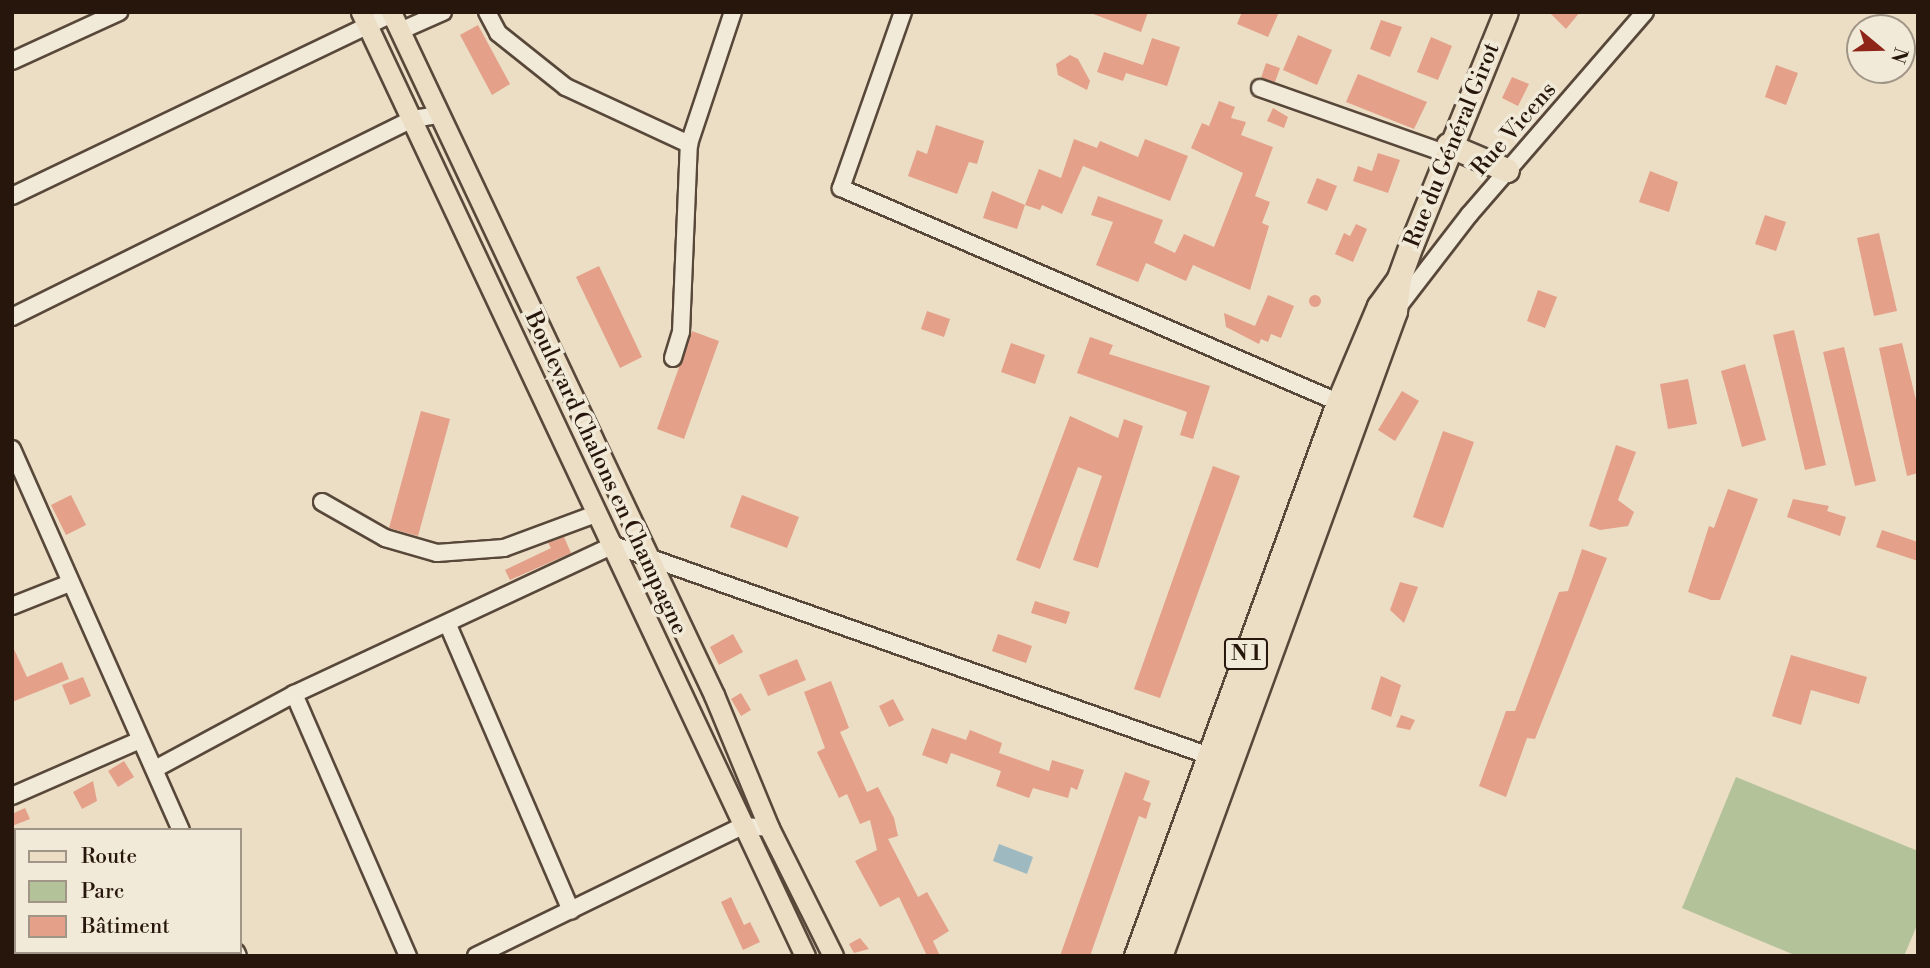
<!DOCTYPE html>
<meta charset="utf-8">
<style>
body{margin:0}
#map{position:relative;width:1930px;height:968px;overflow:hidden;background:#ebdec5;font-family:"Libre Bodoni",serif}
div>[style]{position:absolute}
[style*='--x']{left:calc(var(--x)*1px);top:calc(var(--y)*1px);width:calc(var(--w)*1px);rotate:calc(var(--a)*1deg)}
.green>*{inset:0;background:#b3c298}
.water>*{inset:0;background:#9eb9c0}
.building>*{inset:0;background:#e4a089}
.round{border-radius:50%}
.roads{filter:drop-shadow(2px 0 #58483a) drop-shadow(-2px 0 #58483a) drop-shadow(0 2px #58483a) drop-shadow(0 -2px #58483a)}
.minor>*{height:16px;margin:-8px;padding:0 8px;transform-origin:8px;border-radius:8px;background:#f2ead9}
.major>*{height:19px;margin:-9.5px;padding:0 9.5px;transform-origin:9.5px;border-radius:9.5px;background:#ebdec5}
.highway>*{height:23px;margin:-11.5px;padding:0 11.5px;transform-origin:11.5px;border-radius:11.5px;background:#ebdec5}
span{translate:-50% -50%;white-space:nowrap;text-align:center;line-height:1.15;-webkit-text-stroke:7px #f2ead9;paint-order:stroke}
.shield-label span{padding:2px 5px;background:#f2ead9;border:2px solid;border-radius:5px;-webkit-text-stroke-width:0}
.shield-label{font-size:21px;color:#27160c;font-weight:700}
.street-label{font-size:23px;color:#27160c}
.frame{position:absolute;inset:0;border:14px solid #27160c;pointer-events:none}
.legend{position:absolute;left:14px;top:828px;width:228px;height:126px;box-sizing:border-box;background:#f2ead9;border:2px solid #a19587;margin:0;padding:9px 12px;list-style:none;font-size:21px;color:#27160c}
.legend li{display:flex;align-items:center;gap:14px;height:35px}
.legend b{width:35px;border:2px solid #a19587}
.north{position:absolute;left:1846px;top:14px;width:70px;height:70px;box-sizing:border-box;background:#f2ead9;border:2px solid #a19587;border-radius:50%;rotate:109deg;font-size:19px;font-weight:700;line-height:28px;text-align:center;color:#27160c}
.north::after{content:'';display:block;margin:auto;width:24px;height:32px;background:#8f2418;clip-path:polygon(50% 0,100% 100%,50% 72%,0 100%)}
</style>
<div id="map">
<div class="green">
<div style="clip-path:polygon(1736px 777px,1918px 851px,1918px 923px,1904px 956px,1797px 956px,1682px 908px)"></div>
</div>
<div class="water">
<div style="clip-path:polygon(999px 844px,1033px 857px,1027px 874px,993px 861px)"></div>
</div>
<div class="building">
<div style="clip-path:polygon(1088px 12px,1148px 12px,1141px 32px)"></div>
<div style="clip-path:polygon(1242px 12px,1279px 12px,1268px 37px,1237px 24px)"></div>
<div style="clip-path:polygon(1549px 12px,1580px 12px,1566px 29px)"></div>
<div style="clip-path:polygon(1381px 20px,1402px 27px,1390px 57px,1370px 49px)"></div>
<div style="clip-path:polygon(478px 25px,510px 84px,492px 95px,460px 35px)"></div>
<div style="clip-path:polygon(1298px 35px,1332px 50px,1317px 85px,1283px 70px)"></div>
<div style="clip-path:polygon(1431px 37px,1452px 46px,1438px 80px,1417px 72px)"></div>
<div style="clip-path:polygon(1152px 38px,1180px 47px,1167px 86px,1126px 73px,1123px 81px,1097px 72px,1104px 52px,1143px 65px)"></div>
<div style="clip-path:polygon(1070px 55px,1078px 59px,1090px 81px,1087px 90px,1058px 75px,1056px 64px)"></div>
<div style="clip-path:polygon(1266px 63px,1280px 68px,1275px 82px,1261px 78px)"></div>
<div style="clip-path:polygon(1776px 65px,1798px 73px,1786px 105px,1765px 97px)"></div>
<div style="clip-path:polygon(1358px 74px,1427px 102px,1414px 129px,1346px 102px)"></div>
<div style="clip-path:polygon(1512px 77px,1529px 84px,1518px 106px,1502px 98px)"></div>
<div style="clip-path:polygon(1219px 101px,1235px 107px,1231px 118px,1246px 122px,1241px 135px,1273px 147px,1255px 196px,1270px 202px,1262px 223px,1269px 226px,1250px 290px,1193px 265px,1186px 281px,1146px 263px,1138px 282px,1096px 265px,1113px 222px,1091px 215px,1098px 196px,1163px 220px,1154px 243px,1175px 253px,1184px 234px,1214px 247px,1243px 173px,1191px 148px,1202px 123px,1209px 126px)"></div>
<div style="clip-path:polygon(1273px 108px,1288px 117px,1284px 128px,1267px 121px)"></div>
<div style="clip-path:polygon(936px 125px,984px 141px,977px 164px,969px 162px,957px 194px,908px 176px,917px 150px,927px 154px)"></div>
<div style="clip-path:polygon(1074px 139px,1097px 148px,1100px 141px,1138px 157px,1145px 139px,1188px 156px,1170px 201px,1083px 166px,1062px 214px,1042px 205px,1040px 210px,1025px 205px,1039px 169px,1061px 178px)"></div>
<div style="clip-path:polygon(1378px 153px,1400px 160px,1388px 193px,1353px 181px,1358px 166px,1372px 171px)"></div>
<div style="clip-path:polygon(1650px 171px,1678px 182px,1669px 212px,1639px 202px)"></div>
<div style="clip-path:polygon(1317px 178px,1337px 186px,1327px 211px,1307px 203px)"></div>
<div style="clip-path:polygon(992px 191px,1025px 205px,1017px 229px,983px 218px)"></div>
<div style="clip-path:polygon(1765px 215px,1786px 222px,1776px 251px,1755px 244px)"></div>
<div style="clip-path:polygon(1356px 224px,1367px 229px,1353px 262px,1335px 254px,1344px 233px,1350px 236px)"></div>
<div style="clip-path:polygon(1879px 233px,1897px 311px,1874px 316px,1857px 238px)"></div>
<div style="clip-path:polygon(599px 266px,642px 357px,620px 368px,576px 277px)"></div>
<div style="clip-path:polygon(1538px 290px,1557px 297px,1545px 328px,1527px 321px)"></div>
<div class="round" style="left:1309px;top:295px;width:12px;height:12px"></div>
<div style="clip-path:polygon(1268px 295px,1294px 306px,1281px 338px,1271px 334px,1268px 342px,1261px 339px,1259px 344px,1226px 327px,1224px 313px,1255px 326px)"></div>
<div style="clip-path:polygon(927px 311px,950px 319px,944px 337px,921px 329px)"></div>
<div style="clip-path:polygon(1794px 330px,1826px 465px,1805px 470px,1773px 335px)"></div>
<div style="clip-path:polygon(692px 331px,719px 341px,684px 439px,657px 429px)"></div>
<div style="clip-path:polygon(1090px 337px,1113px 345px,1109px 354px,1210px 386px,1193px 439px,1180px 435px,1187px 412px,1077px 373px)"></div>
<div style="clip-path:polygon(1011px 343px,1045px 355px,1035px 384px,1001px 372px)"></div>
<div style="clip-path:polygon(1902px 343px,1918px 408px,1918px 473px,1907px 476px,1879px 348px)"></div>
<div style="clip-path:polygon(1844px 347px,1876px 481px,1855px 486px,1823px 352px)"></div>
<div style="clip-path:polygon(1745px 364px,1766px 440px,1742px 447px,1721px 371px)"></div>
<div style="clip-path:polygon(1688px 379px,1697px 424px,1668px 429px,1660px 384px)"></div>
<div style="clip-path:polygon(1402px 391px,1419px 401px,1395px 441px,1378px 430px)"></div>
<div style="clip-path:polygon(421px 411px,450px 419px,418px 536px,389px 528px)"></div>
<div style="clip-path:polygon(1070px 416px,1118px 438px,1124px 419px,1143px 426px,1098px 568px,1073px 560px,1102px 476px,1078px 467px,1040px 569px,1016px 560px)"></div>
<div style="clip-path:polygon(1443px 431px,1474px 442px,1443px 528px,1413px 517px)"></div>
<div style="clip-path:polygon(1616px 445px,1636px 452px,1618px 500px,1634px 512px,1628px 526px,1600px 530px,1589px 526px)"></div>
<div style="clip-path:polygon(1213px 466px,1240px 476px,1160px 698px,1134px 689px)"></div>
<div style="clip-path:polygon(1728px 489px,1758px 499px,1720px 600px,1711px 600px,1688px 592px,1709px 526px,1714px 528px)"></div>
<div style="clip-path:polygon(71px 495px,86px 525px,66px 535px,51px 505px)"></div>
<div style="clip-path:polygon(742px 495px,799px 517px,787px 548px,730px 527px)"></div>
<div style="clip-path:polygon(1793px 499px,1829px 506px,1827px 511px,1846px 517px,1840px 536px,1787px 517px)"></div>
<div style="clip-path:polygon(1882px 530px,1918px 542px,1918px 561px,1876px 547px)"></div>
<div style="clip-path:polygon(564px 537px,571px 553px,510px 580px,505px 570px,551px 548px,548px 543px)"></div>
<div style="clip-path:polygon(1582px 549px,1607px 558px,1535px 739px,1527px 738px,1506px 797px,1479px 786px,1506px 711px,1515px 711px,1559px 592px,1568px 591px)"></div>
<div style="clip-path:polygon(1400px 582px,1418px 587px,1404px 623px,1390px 610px)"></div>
<div style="clip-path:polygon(1035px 601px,1070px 612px,1066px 624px,1031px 613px)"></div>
<div style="clip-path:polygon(733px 634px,743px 652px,719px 665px,710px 647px)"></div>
<div style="clip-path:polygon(998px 634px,1032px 646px,1026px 663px,992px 651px)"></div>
<div style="clip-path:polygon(12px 645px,27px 677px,62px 662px,69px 679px,12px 702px)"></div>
<div style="clip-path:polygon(1791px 655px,1867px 677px,1859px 704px,1811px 690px,1801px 725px,1772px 716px)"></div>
<div style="clip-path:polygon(797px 659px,806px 680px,768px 696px,759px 675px)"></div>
<div style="clip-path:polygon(1381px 676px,1401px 685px,1391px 717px,1371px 709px)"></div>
<div style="clip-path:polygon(83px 677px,91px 696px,70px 705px,62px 685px)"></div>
<div style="clip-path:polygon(831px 681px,849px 728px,840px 732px,867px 792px,878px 787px,894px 818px,898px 836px,888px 839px,918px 897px,927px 892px,949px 931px,933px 941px,940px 956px,927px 956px,899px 897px,880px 907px,855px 861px,877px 850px,870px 820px,860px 824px,847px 794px,839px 798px,817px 752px,825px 748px,804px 692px)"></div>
<div style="clip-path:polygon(741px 693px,751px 710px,741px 716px,731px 699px)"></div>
<div style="clip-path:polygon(893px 699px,904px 720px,889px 727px,879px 706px)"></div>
<div style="clip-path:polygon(1401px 715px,1415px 720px,1410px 730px,1396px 727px)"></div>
<div style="clip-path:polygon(932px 728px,966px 740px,970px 730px,1002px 743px,999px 753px,1049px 771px,1052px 760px,1084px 770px,1077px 790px,1071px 787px,1068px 798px,1033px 788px,1029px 798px,996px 786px,1001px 771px,951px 753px,947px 764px,922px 755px)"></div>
<div style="clip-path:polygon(124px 761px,134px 777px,118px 787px,108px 771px)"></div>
<div style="clip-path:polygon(1125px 772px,1150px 781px,1143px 800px,1151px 803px,1146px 819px,1139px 816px,1090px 956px,1060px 956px)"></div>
<div style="clip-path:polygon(93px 781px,97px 801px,82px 809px,73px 792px)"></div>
<div style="clip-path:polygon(25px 808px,30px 819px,12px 826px,12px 814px)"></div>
<div style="clip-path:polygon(731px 897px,744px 925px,750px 922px,760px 942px,743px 950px,721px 902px)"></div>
<div style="clip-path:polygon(860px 938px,869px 949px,854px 953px,849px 944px)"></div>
</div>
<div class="roads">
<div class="minor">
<div style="--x:487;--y:12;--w:24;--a:62"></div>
<div style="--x:498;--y:33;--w:87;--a:38.5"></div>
<div style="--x:566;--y:87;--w:136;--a:24.9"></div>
<div style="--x:903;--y:12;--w:187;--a:109.4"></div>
<div style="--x:841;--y:188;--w:551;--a:23.31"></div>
<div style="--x:400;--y:31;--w:47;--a:-23.8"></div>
<div style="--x:12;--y:61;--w:118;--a:-24.6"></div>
<div style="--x:1260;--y:88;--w:196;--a:19.4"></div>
<div style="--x:12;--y:196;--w:421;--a:-25.6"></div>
<div style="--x:1395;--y:311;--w:121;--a:-52.4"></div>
<div style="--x:1469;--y:215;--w:269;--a:-49.1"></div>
<div style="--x:12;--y:317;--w:447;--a:-26.3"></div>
<div style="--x:413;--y:119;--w:26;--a:-9"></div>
<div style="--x:673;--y:358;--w:27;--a:-73"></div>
<div style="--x:681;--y:332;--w:188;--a:-87.6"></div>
<div style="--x:689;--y:144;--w:139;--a:-71.6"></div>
<div style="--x:12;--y:449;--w:417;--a:66.1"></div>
<div style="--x:322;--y:502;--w:73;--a:29.7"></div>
<div style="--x:385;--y:538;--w:54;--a:16.1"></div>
<div style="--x:437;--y:553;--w:67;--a:-4.3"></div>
<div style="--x:504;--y:548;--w:100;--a:-20.4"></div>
<div style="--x:12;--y:606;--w:62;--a:-21.6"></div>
<div style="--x:448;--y:625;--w:311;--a:66.7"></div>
<div style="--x:294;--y:694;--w:286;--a:66.5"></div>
<div style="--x:155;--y:769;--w:158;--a:-28.3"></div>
<div style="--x:294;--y:694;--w:353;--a:-25"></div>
<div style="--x:614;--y:545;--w:641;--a:19.51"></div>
<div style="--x:12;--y:796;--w:140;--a:-23.6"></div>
<div style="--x:236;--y:952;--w:4;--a:63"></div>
<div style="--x:74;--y:956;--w:8;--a:-30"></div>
<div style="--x:476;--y:956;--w:297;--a:-26"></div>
<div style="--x:743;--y:826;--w:26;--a:4"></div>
</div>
<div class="major">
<div style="--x:361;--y:12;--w:1043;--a:64.81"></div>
<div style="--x:391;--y:12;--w:756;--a:64.69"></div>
<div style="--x:714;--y:695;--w:144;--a:67.5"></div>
<div style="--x:769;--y:828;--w:143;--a:63.4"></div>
</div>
<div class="highway">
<div style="--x:1448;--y:145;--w:64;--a:23"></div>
<div style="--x:1136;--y:956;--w:589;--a:-69.93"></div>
<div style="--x:1338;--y:403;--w:105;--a:-67.1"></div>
<div style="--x:1379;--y:306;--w:31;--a:-54"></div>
<div style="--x:1160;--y:956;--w:686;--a:-69.98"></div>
<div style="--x:1395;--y:311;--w:33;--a:-83"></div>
<div style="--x:1399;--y:278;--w:37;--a:-70"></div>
<div style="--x:1412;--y:243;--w:249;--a:-67.9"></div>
</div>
</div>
<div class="shield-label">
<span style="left:1246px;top:654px">N 1</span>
</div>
<div class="street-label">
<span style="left:1514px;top:129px;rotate:-49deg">Rue Vicens</span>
<span style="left:1452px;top:145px;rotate:-68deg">Rue du Général Girot</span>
<span style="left:606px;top:473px;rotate:65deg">Boulevard Chalons en Champagne</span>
</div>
<div class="frame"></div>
<ul class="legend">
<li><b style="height:9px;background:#ebdec5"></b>Route</li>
<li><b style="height:19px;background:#b3c298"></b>Parc</li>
<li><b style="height:19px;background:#e4a089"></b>Bâtiment</li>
</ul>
<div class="north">N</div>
</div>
